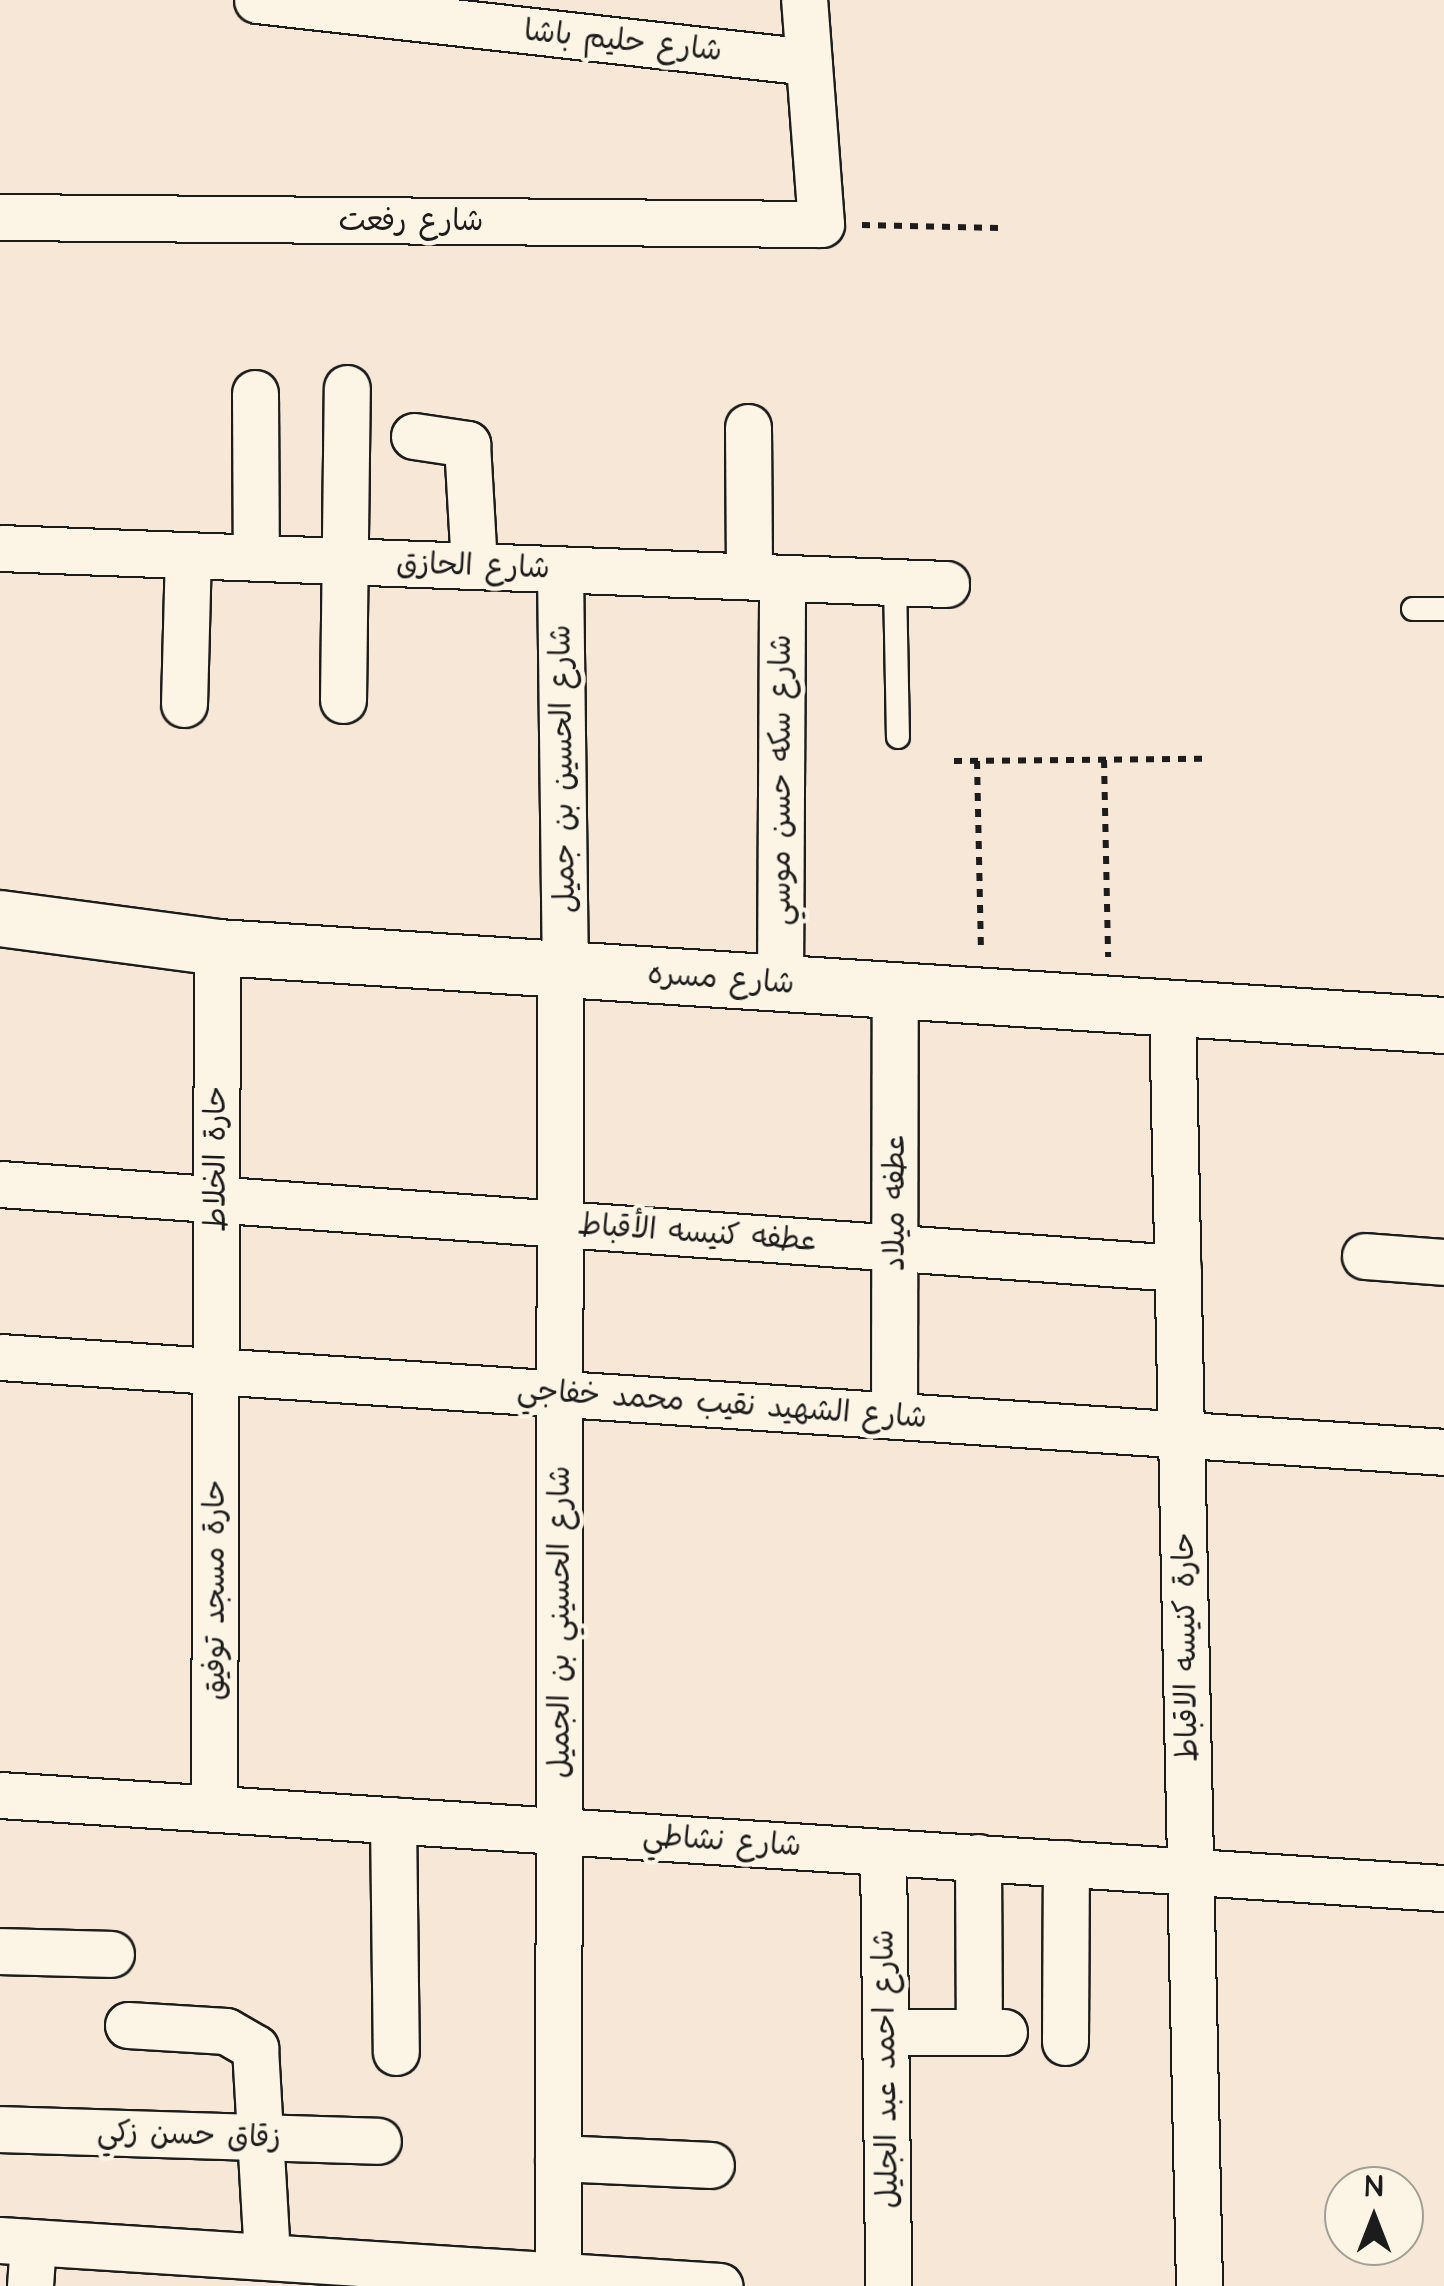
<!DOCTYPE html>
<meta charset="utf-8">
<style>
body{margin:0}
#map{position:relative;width:1444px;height:2286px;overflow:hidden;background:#f7e7d6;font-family:"Architects Daughter","Playpen Sans Arabic",sans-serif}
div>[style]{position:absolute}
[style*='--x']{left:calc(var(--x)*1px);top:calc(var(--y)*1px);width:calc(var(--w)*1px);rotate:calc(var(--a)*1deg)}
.path>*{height:6px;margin-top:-3px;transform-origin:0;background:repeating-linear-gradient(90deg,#1c1c1c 0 8px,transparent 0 16px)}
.roads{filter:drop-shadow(2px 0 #1c1c1c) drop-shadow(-2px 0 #1c1c1c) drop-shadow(0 2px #1c1c1c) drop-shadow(0 -2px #1c1c1c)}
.service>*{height:22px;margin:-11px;padding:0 11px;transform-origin:11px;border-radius:11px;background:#fcf5e5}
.minor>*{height:45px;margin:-22.5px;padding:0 22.5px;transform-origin:22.5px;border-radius:22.5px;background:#fcf5e5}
.tertiary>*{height:55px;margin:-27.5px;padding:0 27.5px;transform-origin:27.5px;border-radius:27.5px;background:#fcf5e5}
span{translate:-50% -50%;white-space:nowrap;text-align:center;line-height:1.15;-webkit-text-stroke:9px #fcf5e5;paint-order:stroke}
.street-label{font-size:30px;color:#1c1c1c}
.north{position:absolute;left:1324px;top:2166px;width:100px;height:100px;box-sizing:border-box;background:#fcf5e5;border:2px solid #a29e95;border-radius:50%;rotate:0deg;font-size:28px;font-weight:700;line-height:40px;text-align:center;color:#1c1c1c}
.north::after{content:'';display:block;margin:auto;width:35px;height:45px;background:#1c1c1c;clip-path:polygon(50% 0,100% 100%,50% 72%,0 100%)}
</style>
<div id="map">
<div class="path">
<div style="--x:862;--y:225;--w:137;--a:1.3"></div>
<div style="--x:1104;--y:760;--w:197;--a:88.8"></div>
<div style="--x:954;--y:761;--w:248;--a:-0.5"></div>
<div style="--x:977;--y:761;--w:189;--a:88.8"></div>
</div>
<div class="roads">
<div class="service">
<div style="--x:895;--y:582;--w:155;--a:88.9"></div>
<div style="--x:1413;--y:609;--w:31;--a:0"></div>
</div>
<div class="minor">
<div style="--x:257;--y:0;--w:555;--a:6.41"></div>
<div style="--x:0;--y:217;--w:821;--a:0.49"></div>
<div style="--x:821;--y:224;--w:225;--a:-94.3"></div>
<div style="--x:255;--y:393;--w:165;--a:89.7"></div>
<div style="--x:748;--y:427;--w:149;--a:89.6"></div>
<div style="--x:414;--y:436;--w:54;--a:8.6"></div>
<div style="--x:467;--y:444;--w:122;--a:86.7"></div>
<div style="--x:0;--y:548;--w:947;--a:2.18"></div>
<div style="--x:560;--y:569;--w:400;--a:89.3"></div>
<div style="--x:343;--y:700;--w:312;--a:-89.3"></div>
<div style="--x:184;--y:704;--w:149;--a:-88.5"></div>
<div style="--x:780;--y:983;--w:405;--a:-89.7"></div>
<div style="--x:1172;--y:1008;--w:1278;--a:88.79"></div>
<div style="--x:0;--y:1184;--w:1181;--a:4.08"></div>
<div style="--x:1365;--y:1256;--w:79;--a:4.3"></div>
<div style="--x:0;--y:1357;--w:1447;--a:3.76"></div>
<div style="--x:894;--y:1416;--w:426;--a:-89.9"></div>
<div style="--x:0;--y:1795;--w:1447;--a:3.69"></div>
<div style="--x:214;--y:1809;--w:862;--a:-89.8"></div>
<div style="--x:393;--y:1820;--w:232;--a:89.3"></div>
<div style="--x:883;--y:1852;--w:434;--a:89.3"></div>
<div style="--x:978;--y:1857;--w:175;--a:89.7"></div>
<div style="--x:0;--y:1951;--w:111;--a:1.5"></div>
<div style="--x:128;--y:2025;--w:98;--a:3.5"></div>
<div style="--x:226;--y:2031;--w:34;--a:30"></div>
<div style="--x:255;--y:2048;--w:209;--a:86.7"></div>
<div style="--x:885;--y:2032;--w:119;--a:0"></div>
<div style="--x:1065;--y:2042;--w:179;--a:-89.7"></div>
<div style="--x:0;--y:2129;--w:378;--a:1.8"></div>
<div style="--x:558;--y:2158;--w:153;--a:2.6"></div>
<div style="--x:0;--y:2240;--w:721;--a:3.66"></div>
<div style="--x:558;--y:2275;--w:1307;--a:-89.91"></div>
<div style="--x:30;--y:2286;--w:44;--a:-86.1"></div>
</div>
<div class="tertiary">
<div style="--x:0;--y:918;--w:219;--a:7.6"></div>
<div style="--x:217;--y:947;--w:1229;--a:3.64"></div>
</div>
</div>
<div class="street-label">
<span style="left:623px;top:41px;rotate:6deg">شارع حليم باشا</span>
<span style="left:411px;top:221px">شارع رفعت</span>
<span style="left:473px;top:566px;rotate:2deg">شارع الحازق</span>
<span style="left:563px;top:769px;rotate:-91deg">شارع الحسين بن جميل</span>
<span style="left:781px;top:780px;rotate:-90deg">شارع سكه حسن موسي</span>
<span style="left:721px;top:979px;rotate:4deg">شارع مسره</span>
<span style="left:216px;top:1159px;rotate:-90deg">حارة الخلاط</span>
<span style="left:895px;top:1203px;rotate:-90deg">عطفه ميلاد</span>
<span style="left:697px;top:1233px;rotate:4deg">عطفه كنيسه الأقباط</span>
<span style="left:722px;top:1404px;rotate:4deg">شارع الشهيد نقيب محمد خفاجي</span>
<span style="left:215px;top:1590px;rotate:-90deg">حارة مسجد توفيق</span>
<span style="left:560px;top:1622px;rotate:-90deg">شارع الحسيني بن الجميل</span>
<span style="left:1186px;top:1647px;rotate:-91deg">حارة كنيسه الاقباط</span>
<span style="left:722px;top:1841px;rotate:4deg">شارع نشاطي</span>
<span style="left:886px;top:2069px;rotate:-91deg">شارع احمد عبد الجليل</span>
<span style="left:189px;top:2135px;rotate:2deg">زقاق حسن زكي</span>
</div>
<div class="north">N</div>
</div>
